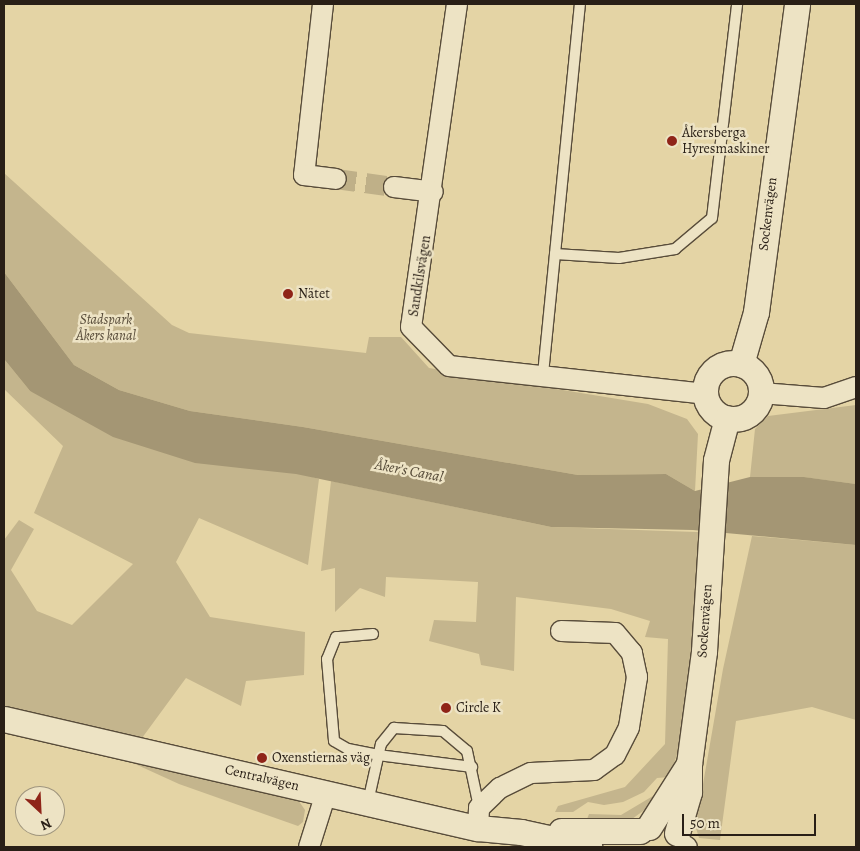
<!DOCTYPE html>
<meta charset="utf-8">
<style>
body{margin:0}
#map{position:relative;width:860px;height:851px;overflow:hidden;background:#e4d4a5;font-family:Alegreya,serif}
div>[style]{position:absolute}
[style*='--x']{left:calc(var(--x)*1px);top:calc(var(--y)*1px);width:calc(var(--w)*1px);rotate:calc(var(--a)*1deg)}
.green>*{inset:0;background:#c4b58d}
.water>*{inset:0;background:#a49674}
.minor-tunnel>*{height:20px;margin-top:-10px;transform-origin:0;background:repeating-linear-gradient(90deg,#bfb088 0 20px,transparent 0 30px)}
.roads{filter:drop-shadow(1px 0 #584c3a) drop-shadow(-1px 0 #584c3a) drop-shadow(0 1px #584c3a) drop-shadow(0 -1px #584c3a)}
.service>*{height:10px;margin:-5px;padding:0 5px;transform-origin:5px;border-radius:5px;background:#ede3c4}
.minor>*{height:20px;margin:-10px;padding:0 10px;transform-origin:10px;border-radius:10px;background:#ede3c4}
.tertiary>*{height:25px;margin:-12.5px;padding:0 12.5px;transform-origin:12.5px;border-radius:12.5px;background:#ede3c4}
.tertiary>.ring{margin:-12.5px;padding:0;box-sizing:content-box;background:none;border:25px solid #ede3c4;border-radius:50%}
.dots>*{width:14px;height:14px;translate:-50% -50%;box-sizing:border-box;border:2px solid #ede3c4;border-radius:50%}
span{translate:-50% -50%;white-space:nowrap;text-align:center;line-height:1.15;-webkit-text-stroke:5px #ede3c4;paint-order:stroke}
.poi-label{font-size:14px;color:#291f16}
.left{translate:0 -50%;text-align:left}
.street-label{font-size:14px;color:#291f16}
.park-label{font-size:14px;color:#584c3a;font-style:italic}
.water-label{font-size:15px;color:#544937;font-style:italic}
.frame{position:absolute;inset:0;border:5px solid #291f16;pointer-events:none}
.north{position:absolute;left:15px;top:786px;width:50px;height:50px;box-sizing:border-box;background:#ede3c4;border:1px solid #9f957e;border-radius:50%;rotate:155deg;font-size:14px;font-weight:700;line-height:20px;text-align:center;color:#291f16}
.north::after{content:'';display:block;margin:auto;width:18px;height:22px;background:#8f2418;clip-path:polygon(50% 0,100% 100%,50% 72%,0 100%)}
.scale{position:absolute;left:682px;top:814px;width:134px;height:22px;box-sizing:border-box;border:2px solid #291f16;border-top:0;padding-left:6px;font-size:15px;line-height:18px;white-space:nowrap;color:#291f16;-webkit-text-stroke:4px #ede3c4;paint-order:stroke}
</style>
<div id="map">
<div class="green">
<div style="clip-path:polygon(4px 173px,172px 325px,189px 333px,366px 353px,369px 337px,401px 337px,429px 368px,648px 404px,687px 419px,698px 434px,695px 491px,666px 474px,578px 475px,303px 427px,190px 411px,119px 390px,74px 365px,4px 272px)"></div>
<div style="clip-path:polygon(4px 359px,30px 391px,319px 479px,308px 565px,199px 518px,176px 562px,210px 617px,305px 632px,304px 675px,246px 681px,241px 706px,186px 678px,142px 738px,4px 707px,4px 540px,19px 520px,34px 529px,11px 570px,37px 611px,72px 625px,133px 564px,34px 513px,63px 446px,4px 389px)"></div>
<div style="clip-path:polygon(856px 405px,856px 484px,803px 477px,750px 477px,755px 429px,768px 416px)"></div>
<div style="clip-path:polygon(331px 481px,551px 527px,725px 533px,721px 573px,693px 710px,669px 777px,657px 778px,644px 792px,623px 802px,604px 805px,588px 802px,573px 812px,555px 812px,558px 806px,625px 787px,665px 744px,668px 639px,645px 637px,650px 621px,611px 609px,516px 597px,514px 671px,481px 665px,479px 654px,429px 641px,434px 620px,476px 622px,478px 582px,386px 577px,385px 597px,360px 588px,335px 612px,335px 568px,321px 571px)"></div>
<div style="clip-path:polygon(752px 536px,856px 545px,856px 720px,812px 707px,736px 721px,720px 840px,699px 838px,693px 818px,702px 790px,723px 669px)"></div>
<div style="clip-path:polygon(122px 758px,296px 797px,305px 810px,303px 822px,298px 826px,179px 784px)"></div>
<div style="clip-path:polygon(658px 793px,661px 798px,632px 819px,587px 819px,589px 814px,621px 815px)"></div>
</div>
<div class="water">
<div style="clip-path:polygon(4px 272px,74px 365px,119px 390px,190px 411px,303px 427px,578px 475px,666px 474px,695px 491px,750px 477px,804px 477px,856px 484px,856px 545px,693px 530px,551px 527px,296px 474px,195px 463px,113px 437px,30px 391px,4px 359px)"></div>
</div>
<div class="minor-tunnel">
<div style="--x:336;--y:179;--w:59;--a:7.9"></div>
</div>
<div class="roads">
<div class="service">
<div style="--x:555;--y:254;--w:64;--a:3.6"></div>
<div style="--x:619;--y:258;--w:57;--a:-9.1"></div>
<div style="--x:675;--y:249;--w:48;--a:-40"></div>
<div style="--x:712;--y:218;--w:215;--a:-83.3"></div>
<div style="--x:543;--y:374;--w:372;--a:-84.3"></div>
<div style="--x:373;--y:634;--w:37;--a:175"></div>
<div style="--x:336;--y:637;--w:24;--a:112"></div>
<div style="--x:327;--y:659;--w:82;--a:85.1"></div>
<div style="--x:334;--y:741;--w:16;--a:30"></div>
<div style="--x:348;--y:749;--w:31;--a:11"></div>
<div style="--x:378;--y:755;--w:95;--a:7.3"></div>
<div style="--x:368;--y:802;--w:59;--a:-77.4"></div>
<div style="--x:381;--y:744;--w:21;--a:-51"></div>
<div style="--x:394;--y:728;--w:49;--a:3.5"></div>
<div style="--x:443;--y:731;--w:31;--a:40"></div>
<div style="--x:467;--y:751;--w:57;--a:77.9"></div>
</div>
<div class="minor">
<div style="--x:323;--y:4;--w:172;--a:96.3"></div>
<div style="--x:304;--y:175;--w:32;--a:7"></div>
<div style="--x:457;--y:4;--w:326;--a:98.1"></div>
<div style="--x:411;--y:327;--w:54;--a:45.7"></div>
<div style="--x:449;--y:366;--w:258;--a:6.2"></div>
<div style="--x:394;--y:187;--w:39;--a:7"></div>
<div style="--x:761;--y:393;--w:63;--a:4.5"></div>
<div style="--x:824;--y:398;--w:34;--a:-19"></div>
<div style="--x:478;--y:828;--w:20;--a:-87"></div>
<div style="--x:479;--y:808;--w:29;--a:-44"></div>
<div style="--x:500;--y:788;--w:34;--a:-26"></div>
<div style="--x:531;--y:773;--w:63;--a:-2.7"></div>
<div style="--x:594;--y:770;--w:26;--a:-36"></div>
<div style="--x:615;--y:755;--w:31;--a:-63"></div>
<div style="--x:629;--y:727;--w:51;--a:-80.9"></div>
<div style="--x:637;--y:677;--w:25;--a:-102"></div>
<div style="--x:632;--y:653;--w:26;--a:-130"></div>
<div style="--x:615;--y:633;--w:54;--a:-177.9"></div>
<div style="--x:685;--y:846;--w:2;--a:27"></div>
<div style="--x:309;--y:847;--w:57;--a:-72.5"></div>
</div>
<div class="tertiary">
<div class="ring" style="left:705px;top:363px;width:31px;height:31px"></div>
<div style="--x:741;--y:364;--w:54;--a:-73.9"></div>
<div style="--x:756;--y:312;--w:311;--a:-82.4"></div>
<div style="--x:4;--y:719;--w:486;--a:13"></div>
<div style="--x:478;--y:828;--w:43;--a:5.3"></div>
<div style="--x:521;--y:832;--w:70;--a:12.4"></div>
<div style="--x:649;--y:827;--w:75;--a:-57.6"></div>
<div style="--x:561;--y:831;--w:79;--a:0"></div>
<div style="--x:677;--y:833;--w:43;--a:-73.7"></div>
<div style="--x:689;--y:792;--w:28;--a:-90"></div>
<div style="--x:689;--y:764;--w:114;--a:-82.4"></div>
<div style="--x:704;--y:651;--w:191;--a:-86.4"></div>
<div style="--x:716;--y:460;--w:43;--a:-75.3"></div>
</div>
</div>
<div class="dots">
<div style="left:672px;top:141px;background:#8f2418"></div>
<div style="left:288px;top:294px;background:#8f2418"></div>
<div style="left:446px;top:708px;background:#8f2418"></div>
<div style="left:262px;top:758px;background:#8f2418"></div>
</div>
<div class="poi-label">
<span class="left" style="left:682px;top:141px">Åkersberga<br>Hyresmaskiner</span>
<span class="left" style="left:298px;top:294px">Nätet</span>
<span class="left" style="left:456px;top:708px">Circle K</span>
<span class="left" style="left:272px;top:758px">Oxenstiernas väg</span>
</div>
<div class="street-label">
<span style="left:768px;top:214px;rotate:-83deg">Sockenvägen</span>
<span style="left:420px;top:276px;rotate:-81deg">Sandkilsvägen</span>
<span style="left:705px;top:621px;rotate:-86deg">Sockenvägen</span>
<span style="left:262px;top:778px;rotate:13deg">Centralvägen</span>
</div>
<div class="park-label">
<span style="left:106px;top:328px">Stadspark<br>Åkers kanal</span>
</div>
<div class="water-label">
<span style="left:409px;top:471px;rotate:11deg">Åker's Canal</span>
</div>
<div class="frame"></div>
<div class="north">N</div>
<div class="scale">50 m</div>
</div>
